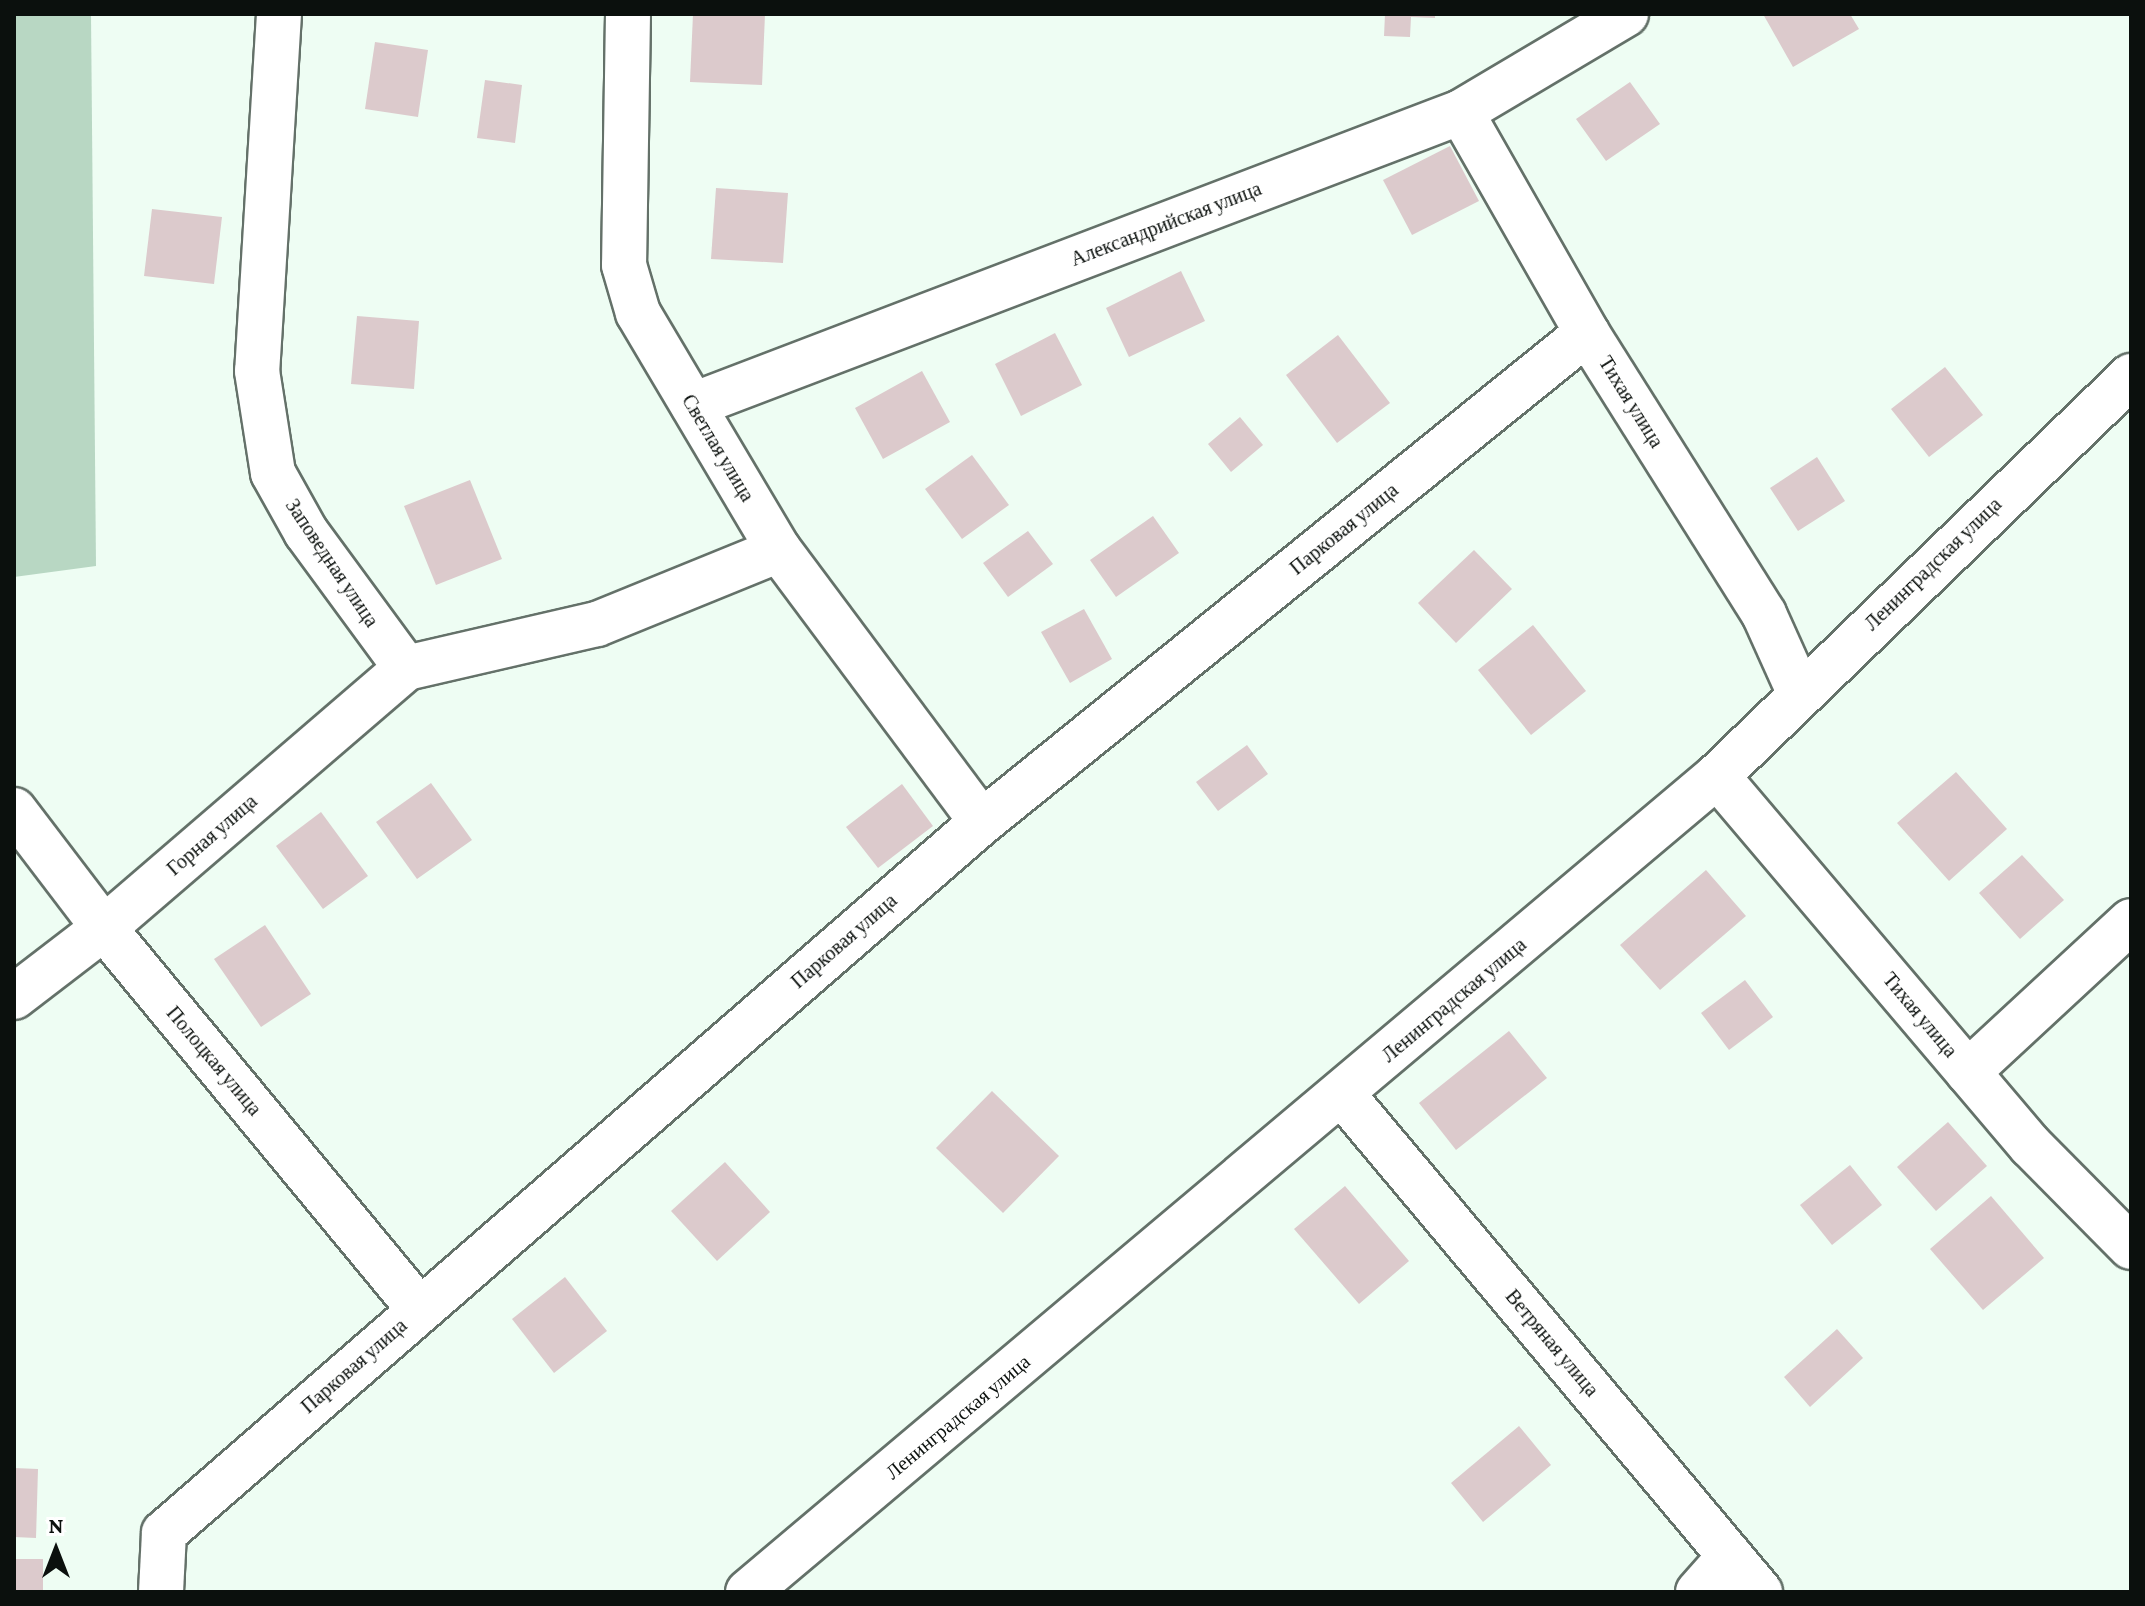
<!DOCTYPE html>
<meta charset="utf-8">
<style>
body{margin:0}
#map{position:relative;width:2145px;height:1606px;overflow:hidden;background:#eefdf3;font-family:"Crimson Pro",serif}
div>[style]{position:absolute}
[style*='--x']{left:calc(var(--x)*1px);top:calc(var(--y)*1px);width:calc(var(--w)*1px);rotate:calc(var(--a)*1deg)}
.green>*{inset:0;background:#b8d7c3}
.building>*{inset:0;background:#dccacc}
.roads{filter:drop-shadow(2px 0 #647169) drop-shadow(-2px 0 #647169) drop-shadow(0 2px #647169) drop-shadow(0 -2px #647169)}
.minor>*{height:44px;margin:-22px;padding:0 22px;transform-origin:22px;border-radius:22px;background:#fff}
span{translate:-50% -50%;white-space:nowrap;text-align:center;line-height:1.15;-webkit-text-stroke:6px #fff;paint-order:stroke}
.street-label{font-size:20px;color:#0b100d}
.frame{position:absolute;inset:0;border:16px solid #0b100d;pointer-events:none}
.north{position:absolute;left:16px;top:1510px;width:80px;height:80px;-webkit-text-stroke:6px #fff;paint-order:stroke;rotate:0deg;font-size:22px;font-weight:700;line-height:32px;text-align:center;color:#0b100d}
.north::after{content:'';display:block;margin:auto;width:28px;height:36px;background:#0b100d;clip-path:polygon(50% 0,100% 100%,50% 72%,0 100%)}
</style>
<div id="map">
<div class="green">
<div style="clip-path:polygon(14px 14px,91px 14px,96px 566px,14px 577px)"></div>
</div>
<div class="building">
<div style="clip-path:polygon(693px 14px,765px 14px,762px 85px,690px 82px)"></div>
<div style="clip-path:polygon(1385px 14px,1435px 14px,1435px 18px,1411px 17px,1410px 37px,1384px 36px)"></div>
<div style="clip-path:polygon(1763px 14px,1850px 14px,1859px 29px,1793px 67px)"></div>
<div style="clip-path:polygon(375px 42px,428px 50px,418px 117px,365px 109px)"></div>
<div style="clip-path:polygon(485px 80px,522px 85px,515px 143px,477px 138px)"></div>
<div style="clip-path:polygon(1630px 82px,1660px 124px,1606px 161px,1576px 119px)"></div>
<div style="clip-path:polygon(1450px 146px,1479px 201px,1412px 235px,1383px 180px)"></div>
<div style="clip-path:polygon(716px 188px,788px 193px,783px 263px,711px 259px)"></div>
<div style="clip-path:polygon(152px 209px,222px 217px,214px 284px,144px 276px)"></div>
<div style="clip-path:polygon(1181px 271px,1205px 321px,1129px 357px,1106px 308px)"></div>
<div style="clip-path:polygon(357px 316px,419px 321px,414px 389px,351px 384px)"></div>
<div style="clip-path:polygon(1055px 333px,1082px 385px,1021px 416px,995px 364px)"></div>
<div style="clip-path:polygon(1338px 335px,1390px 403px,1337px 443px,1286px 375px)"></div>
<div style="clip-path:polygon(1945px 367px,1983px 415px,1929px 457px,1891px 409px)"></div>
<div style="clip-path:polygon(922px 371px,950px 422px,883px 459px,855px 408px)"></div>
<div style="clip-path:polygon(1240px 417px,1263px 445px,1231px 472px,1208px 444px)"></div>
<div style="clip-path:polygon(972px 455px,1009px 505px,962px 539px,925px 489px)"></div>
<div style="clip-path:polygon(1817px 457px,1845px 501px,1798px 531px,1770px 488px)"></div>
<div style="clip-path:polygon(470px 480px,502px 559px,436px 585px,404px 506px)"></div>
<div style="clip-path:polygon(1153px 516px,1179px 553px,1116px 597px,1090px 560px)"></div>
<div style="clip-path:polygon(1028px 531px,1053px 564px,1008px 597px,983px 563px)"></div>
<div style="clip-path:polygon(1474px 550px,1512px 589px,1456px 643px,1418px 603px)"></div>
<div style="clip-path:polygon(1084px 609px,1112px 659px,1070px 683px,1041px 632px)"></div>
<div style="clip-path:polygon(1533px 625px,1586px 691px,1531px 735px,1478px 670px)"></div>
<div style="clip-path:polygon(1247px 745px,1268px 774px,1218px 811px,1196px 782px)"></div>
<div style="clip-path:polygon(1956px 772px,2007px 829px,1949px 881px,1897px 823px)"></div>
<div style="clip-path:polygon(431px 783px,472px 840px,417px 879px,376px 822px)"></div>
<div style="clip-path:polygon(902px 784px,933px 826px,878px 868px,846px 827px)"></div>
<div style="clip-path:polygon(321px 812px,368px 876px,323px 909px,276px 846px)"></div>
<div style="clip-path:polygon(2022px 855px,2064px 900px,2020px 939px,1979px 893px)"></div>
<div style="clip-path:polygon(1706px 870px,1746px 916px,1660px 990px,1620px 945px)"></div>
<div style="clip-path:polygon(265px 925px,311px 994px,261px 1027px,214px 959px)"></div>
<div style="clip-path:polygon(1745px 980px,1773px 1017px,1729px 1050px,1701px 1013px)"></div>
<div style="clip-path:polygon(1509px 1031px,1547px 1078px,1456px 1150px,1419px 1103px)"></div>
<div style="clip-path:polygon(992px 1091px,1059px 1156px,1003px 1213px,936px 1148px)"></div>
<div style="clip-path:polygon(1948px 1122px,1987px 1166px,1936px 1211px,1897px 1167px)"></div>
<div style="clip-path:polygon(725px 1162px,770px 1212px,717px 1261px,671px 1211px)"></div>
<div style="clip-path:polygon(1850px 1165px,1882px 1205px,1832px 1245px,1800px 1205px)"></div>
<div style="clip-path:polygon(1345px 1186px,1409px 1261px,1359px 1304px,1294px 1229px)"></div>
<div style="clip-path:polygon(1991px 1196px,2044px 1258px,1983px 1310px,1930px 1249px)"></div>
<div style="clip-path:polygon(565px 1277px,607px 1331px,554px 1373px,512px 1319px)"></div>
<div style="clip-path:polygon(1837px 1329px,1863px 1358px,1810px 1407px,1784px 1377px)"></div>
<div style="clip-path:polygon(1519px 1426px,1551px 1465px,1483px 1522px,1451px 1483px)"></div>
<div style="clip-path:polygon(14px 1468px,38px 1469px,36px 1538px,14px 1537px)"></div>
<div style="clip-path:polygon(14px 1559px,43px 1559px,43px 1592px,14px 1592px)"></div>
</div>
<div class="roads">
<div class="minor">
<div style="--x:279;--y:14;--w:358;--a:93.5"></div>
<div style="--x:257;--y:371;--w:103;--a:81.1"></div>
<div style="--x:273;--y:473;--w:68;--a:60.8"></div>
<div style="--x:306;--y:532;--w:169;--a:53.7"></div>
<div style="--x:628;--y:14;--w:251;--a:90.9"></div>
<div style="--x:624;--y:265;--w:50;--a:73.7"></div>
<div style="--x:638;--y:313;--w:276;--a:59.3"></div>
<div style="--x:779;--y:550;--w:339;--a:53.3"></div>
<div style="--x:1461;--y:112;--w:254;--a:60.3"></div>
<div style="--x:1587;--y:333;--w:332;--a:57.8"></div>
<div style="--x:1764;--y:614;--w:85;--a:65.8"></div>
<div style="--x:693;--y:405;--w:822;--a:-20.88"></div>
<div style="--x:1461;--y:112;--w:192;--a:-30.7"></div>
<div style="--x:1717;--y:776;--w:485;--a:49.7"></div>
<div style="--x:2031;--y:1146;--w:142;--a:45.3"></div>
<div style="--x:14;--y:810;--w:148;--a:52.7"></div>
<div style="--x:104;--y:928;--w:494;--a:50.4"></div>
<div style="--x:14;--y:997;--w:113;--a:-37.5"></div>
<div style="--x:104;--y:928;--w:399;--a:-40.7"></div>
<div style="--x:406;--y:668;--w:196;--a:-13"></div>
<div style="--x:597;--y:624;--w:196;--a:-22.1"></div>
<div style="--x:1968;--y:1072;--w:222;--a:-42.8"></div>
<div style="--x:1343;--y:1095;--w:649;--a:50"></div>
<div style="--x:161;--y:1592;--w:59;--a:-87.1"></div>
<div style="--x:164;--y:1533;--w:1084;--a:-41"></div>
<div style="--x:982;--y:822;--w:778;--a:-38.95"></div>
<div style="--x:748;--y:1592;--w:1267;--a:-40.1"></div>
<div style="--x:1717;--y:776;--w:576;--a:-44.01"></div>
<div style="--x:1698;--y:1592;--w:48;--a:-48.4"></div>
</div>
</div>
<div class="street-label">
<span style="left:1166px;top:224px;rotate:-21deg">Александрийская улица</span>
<span style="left:1631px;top:402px;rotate:58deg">Тихая улица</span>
<span style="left:718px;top:448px;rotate:59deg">Светлая улица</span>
<span style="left:1344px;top:529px;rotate:-39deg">Парковая улица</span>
<span style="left:332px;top:563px;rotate:56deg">Заповедная улица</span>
<span style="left:1933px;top:564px;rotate:-44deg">Ленинградская улица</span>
<span style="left:212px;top:835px;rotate:-41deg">Горная улица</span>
<span style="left:844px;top:941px;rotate:-41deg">Парковая улица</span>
<span style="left:1454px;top:1000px;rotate:-40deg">Ленинградская улица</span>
<span style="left:1920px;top:1015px;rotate:50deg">Тихая улица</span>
<span style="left:214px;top:1061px;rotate:50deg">Полоцкая улица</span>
<span style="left:1552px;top:1343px;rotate:50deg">Ветряная улица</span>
<span style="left:354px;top:1366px;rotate:-41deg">Парковая улица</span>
<span style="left:958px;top:1417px;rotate:-40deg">Ленинградская улица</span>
</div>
<div class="frame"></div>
<div class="north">N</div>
</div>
